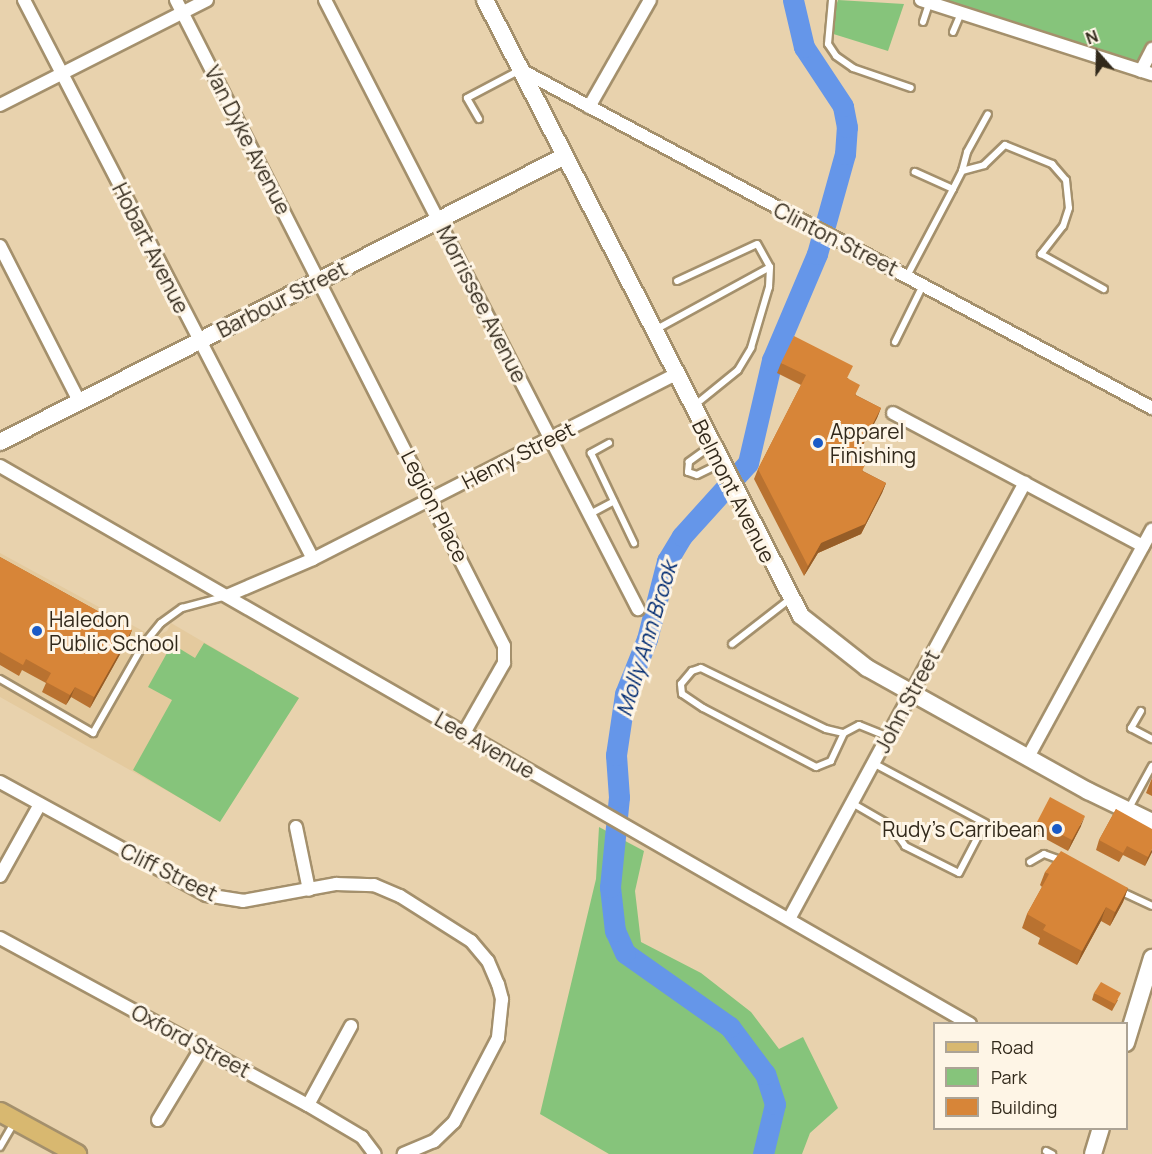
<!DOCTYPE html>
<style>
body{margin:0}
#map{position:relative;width:1152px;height:1154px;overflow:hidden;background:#e8d2ad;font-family:Manrope,sans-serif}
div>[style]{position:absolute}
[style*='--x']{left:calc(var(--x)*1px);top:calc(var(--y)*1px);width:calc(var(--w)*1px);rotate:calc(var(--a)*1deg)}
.built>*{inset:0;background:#e4ca9e}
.green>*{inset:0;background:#86c47b}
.river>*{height:21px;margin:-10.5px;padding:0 10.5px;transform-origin:10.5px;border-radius:10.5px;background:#6596e9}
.roads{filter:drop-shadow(2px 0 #a4906c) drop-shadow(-2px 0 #a4906c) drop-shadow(0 2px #a4906c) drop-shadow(0 -2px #a4906c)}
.lane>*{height:6px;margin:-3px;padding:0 3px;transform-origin:3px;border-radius:3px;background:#fff}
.street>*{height:12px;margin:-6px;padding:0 6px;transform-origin:6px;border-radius:6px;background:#fff}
.secondary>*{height:16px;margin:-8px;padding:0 8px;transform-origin:8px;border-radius:8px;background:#fff}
.primary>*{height:18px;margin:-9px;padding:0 9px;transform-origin:9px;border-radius:9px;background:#d8b870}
.wall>*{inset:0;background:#b97230}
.shaded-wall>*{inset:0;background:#965d27}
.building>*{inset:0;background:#d78538}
.dots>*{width:16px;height:16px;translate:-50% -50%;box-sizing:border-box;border:3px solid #fef5e6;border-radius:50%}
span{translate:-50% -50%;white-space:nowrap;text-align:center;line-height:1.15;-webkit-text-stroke:6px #fef5e6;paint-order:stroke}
.street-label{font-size:21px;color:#32291b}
.poi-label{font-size:21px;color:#32291b}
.left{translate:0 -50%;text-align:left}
.right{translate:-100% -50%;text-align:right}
.water-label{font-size:22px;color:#002b72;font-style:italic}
.legend{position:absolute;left:933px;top:1022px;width:195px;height:108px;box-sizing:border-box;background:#fef5e6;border:2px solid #aca395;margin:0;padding:8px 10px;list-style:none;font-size:18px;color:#32291b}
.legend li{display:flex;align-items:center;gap:12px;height:30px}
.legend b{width:30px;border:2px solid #aca395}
.north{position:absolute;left:1068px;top:24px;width:60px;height:60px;-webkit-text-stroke:4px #fef5e6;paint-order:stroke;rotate:340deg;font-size:16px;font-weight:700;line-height:24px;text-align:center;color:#32291b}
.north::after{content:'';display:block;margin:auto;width:21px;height:27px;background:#32291b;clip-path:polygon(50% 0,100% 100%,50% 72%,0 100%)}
</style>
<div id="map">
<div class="built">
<div style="clip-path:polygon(0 553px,154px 637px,167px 631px,171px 623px,299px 698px,210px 815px,0 697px)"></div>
</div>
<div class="green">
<div style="clip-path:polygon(838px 0,904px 4px,888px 51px,827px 32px)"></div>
<div style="clip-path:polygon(921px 0,1152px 0,1152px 56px,1144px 71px)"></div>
<div style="clip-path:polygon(204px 643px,299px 698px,220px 822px,133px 770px,172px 700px,148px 687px,172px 644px,195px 658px)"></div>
<div style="clip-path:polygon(599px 827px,644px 851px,635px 891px,641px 942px,701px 973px,751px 1012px,779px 1049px,803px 1037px,838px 1108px,810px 1133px,802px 1154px,609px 1154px,540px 1114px,596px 879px)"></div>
</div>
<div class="river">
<div style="--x:763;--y:1154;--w:51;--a:-76.5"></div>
<div style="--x:775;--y:1104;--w:32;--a:-108"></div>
<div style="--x:765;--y:1074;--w:59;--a:-126.7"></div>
<div style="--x:730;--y:1027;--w:128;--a:-144.8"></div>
<div style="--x:625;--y:953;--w:24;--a:-114"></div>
<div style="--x:615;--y:931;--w:44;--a:-96.5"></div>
<div style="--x:610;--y:887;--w:90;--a:-84.3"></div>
<div style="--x:619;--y:797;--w:42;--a:-94.1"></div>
<div style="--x:616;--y:755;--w:62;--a:-81.6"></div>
<div style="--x:625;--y:694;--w:59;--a:-68.2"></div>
<div style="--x:647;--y:639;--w:81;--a:-75.6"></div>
<div style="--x:667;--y:561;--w:29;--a:-59"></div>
<div style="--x:682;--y:536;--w:98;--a:-47.9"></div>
<div style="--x:748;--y:463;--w:106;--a:-76.9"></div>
<div style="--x:772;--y:360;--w:115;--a:-67"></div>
<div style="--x:817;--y:254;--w:104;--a:-74.4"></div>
<div style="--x:845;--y:154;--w:27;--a:-86"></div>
<div style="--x:847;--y:127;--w:21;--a:-101"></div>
<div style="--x:843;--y:106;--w:71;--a:-123.5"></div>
<div style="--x:804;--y:47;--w:48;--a:-103.2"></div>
</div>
<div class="roads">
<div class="lane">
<div style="--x:832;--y:0;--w:44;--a:95.2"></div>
<div style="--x:828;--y:44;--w:14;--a:56"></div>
<div style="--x:836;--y:56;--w:21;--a:35"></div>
<div style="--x:853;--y:68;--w:61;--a:19"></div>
<div style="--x:923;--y:22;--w:20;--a:-72"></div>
<div style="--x:953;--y:32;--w:21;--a:-67"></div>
<div style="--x:479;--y:119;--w:24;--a:-120"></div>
<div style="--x:467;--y:98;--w:60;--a:-27.8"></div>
<div style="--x:962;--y:171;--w:20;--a:-75"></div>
<div style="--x:967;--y:152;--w:43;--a:-61.1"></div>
<div style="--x:953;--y:189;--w:20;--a:-63"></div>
<div style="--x:962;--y:171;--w:23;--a:-15"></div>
<div style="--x:984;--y:165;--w:29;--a:-44"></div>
<div style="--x:1005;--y:145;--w:51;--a:22"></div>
<div style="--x:1052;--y:164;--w:21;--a:49"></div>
<div style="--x:1066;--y:180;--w:28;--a:84"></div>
<div style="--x:1069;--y:208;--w:19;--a:108"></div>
<div style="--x:1063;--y:226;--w:36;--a:128"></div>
<div style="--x:1041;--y:254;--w:72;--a:29.1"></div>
<div style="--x:907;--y:276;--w:98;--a:-62.1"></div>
<div style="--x:953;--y:189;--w:42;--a:-155.9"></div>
<div style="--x:655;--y:330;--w:131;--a:-28.7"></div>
<div style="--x:770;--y:267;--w:26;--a:-119"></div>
<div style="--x:757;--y:244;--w:88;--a:155.2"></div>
<div style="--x:895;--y:342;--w:64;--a:-63.8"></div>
<div style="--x:695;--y:405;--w:55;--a:-39.1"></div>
<div style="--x:738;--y:370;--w:26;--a:-59"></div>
<div style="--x:751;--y:348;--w:64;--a:-73.6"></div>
<div style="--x:769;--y:287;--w:20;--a:-87"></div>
<div style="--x:609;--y:443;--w:21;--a:151"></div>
<div style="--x:591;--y:453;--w:100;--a:64.5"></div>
<div style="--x:712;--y:445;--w:29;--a:144"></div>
<div style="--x:689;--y:462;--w:10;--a:96"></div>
<div style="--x:688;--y:472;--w:9;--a:18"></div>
<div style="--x:697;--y:475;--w:25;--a:-26"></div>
<div style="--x:590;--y:514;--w:27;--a:-28"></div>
<div style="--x:732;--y:644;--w:73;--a:-37.8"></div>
<div style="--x:0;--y:679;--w:108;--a:30.1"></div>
<div style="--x:93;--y:733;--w:101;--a:-60.4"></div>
<div style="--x:143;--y:645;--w:28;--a:-51"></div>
<div style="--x:161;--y:623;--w:26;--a:-36"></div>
<div style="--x:182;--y:608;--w:42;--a:-15"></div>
<div style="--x:1141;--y:711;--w:20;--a:120"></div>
<div style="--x:1131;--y:728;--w:24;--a:28"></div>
<div style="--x:844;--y:733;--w:31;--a:115"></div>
<div style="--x:831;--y:761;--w:16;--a:158"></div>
<div style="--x:816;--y:767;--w:127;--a:-152.4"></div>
<div style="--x:703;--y:708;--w:25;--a:-146"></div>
<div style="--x:682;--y:694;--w:10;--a:-96"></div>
<div style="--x:681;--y:684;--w:17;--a:-50"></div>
<div style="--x:692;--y:671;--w:9;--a:-18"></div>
<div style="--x:701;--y:668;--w:139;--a:26"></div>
<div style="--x:826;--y:729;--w:18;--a:13"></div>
<div style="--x:844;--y:733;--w:17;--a:-28"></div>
<div style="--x:859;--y:725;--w:31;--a:22"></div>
<div style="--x:852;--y:803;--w:44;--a:30.1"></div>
<div style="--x:890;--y:825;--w:26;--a:54"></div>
<div style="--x:905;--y:846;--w:60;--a:26.6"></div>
<div style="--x:959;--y:873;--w:56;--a:-62.5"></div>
<div style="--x:985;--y:823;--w:127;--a:-151.8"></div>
<div style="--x:1129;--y:808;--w:48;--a:-61.3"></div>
<div style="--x:1030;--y:862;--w:16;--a:-30"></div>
<div style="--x:1044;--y:854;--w:20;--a:20"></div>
<div style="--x:1120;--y:891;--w:35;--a:25"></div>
<div style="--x:0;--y:1147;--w:28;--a:-60"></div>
<div style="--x:1046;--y:1151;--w:7;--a:27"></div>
</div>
<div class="street">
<div style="--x:24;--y:0;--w:629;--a:62.66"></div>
<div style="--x:176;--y:0;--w:724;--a:63.08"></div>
<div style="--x:504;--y:646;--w:17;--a:90"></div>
<div style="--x:504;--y:663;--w:81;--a:119.7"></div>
<div style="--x:325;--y:0;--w:685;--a:62.8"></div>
<div style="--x:921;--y:0;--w:243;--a:17.8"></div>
<div style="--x:521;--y:70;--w:716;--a:28.18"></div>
<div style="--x:1141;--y:71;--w:25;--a:-63"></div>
<div style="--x:0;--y:105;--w:232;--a:-26.9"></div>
<div style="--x:589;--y:107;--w:123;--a:-60.3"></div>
<div style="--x:0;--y:246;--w:174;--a:63"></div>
<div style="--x:893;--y:413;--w:283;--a:28"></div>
<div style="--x:0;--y:466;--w:1119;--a:29.91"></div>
<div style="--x:229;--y:595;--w:91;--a:-23.2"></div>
<div style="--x:313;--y:559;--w:407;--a:-27"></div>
<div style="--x:1028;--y:757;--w:259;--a:-61.4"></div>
<div style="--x:0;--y:782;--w:235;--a:28.7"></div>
<div style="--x:206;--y:895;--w:37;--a:9"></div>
<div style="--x:243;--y:901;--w:95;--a:-10.4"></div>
<div style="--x:336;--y:884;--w:38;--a:2"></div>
<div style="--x:374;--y:885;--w:28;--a:23"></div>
<div style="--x:400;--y:896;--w:84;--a:32.4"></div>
<div style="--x:471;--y:941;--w:26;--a:50"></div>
<div style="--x:488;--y:961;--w:25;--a:67"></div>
<div style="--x:498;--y:984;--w:16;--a:75"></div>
<div style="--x:502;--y:999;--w:39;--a:96"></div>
<div style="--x:498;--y:1038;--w:95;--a:117.6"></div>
<div style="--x:454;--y:1122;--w:28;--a:136"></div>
<div style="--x:434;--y:1141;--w:33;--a:157"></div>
<div style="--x:296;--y:827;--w:64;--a:78.3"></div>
<div style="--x:0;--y:876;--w:82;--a:-60.9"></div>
<div style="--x:789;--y:919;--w:496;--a:-61.6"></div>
<div style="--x:0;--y:938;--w:350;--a:28.5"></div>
<div style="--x:308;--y:1105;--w:63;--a:30.7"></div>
<div style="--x:362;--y:1137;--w:21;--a:53"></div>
<div style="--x:308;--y:1105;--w:90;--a:-61.4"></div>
<div style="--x:158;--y:1120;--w:85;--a:-58.9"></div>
</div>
<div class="secondary">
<div style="--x:485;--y:0;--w:692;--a:62.84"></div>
<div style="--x:801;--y:616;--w:84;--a:38.2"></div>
<div style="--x:867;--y:668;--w:253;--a:29.1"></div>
<div style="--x:1088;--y:791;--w:71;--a:25.8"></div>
<div style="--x:0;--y:442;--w:633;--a:-26.85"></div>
<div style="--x:1126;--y:1043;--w:89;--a:-73"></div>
<div style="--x:1093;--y:1154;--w:27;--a:-73"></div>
</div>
<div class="primary">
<div style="--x:0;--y:1112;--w:88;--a:28.6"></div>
</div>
</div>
<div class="wall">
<div style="clip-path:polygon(781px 363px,848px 378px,856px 395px,881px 408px,877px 418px,856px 458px,863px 471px,886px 483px,882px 493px,861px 534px,818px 553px,804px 576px,754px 479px,758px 469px,801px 385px,777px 373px)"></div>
<div style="clip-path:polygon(0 557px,132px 630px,128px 640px,90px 708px,71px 697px,66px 705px,42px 692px,46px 683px,22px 670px,19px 676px,0 665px)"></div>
<div style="clip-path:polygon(1152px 778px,1152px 796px,1146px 793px)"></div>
<div style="clip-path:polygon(1116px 809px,1152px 852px,1145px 866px,1123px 855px,1119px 862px,1096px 850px,1099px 840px)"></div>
<div style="clip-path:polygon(1037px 822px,1081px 826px,1068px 851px,1033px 832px)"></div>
<div style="clip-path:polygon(1045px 872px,1128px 888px,1123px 902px,1110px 926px,1101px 921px,1077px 965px,1038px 944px,1040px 938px,1022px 928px,1027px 914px,1042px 887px,1040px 885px)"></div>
<div style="clip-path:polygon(1094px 993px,1118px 1000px,1112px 1011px,1092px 1000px)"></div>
</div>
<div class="shaded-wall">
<div style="clip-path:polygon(881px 408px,877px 418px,851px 468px,855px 458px)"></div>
<div style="clip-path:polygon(886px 483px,882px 493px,861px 534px,818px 553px,804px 576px,808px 566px,821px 543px)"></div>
<div style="clip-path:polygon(132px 630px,128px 640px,90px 708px,94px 697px)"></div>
<div style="clip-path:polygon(75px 687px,71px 697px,66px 705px,70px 695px)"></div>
<div style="clip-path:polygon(1085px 816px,1081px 826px,1068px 851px,1072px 840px)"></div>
<div style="clip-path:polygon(1152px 849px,1152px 852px,1145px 866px,1148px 857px)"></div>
<div style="clip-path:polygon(1128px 888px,1123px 902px,1110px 926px,1115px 912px)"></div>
<div style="clip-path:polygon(1106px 907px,1101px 921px,1077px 965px,1082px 951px)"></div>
</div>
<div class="building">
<div style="clip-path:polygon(794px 336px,853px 366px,847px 378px,860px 385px,855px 395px,881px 408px,855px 458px,866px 463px,862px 471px,886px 483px,865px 524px,821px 543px,808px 566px,758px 469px,806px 375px,781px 363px)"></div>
<div style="clip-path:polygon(0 557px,132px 630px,94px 697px,75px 687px,70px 695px,46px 682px,51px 673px,26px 659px,23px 665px,0 652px)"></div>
<div style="clip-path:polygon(1050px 797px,1085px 816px,1072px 840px,1037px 822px)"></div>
<div style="clip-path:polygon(1116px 809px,1152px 829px,1152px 849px,1148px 857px,1127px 846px,1123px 853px,1099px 840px)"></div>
<div style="clip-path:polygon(1061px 851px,1128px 888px,1115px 912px,1106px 907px,1082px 951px,1043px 930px,1046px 925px,1027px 914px,1049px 874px,1045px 872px)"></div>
<div style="clip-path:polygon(1101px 982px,1121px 993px,1115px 1004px,1094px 993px)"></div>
</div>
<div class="dots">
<div style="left:818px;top:443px;background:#1a5ac6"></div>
<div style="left:37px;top:631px;background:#1a5ac6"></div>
<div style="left:1057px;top:829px;background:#1a5ac6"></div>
</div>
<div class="street-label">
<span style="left:248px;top:140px;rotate:63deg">Van Dyke Avenue</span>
<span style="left:836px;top:239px;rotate:27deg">Clinton Street</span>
<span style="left:151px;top:248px;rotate:63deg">Hobart Avenue</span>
<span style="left:282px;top:299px;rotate:-27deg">Barbour Street</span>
<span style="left:482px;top:304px;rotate:63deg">Morrissee Avenue</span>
<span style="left:518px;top:455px;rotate:-27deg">Henry Street</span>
<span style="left:734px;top:491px;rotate:63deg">Belmont Avenue</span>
<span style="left:435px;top:506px;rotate:63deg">Legion Place</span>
<span style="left:907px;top:701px;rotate:-62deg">John Street</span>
<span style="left:485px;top:745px;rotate:30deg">Lee Avenue</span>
<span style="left:169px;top:872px;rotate:26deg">Cliff Street</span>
<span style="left:191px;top:1041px;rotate:28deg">Oxford Street</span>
</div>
<div class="poi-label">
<span class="left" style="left:830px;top:443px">Apparel<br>Finishing</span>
<span class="left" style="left:49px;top:631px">Haledon<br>Public School</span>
<span class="right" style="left:1045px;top:829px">Rudy's Carribean</span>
</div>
<div class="water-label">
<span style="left:647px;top:639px;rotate:-73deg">Molly Ann Brook</span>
</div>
<ul class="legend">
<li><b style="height:8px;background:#d8b870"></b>Road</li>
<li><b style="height:16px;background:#86c47b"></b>Park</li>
<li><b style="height:16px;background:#d78538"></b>Building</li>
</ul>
<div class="north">N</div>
</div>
